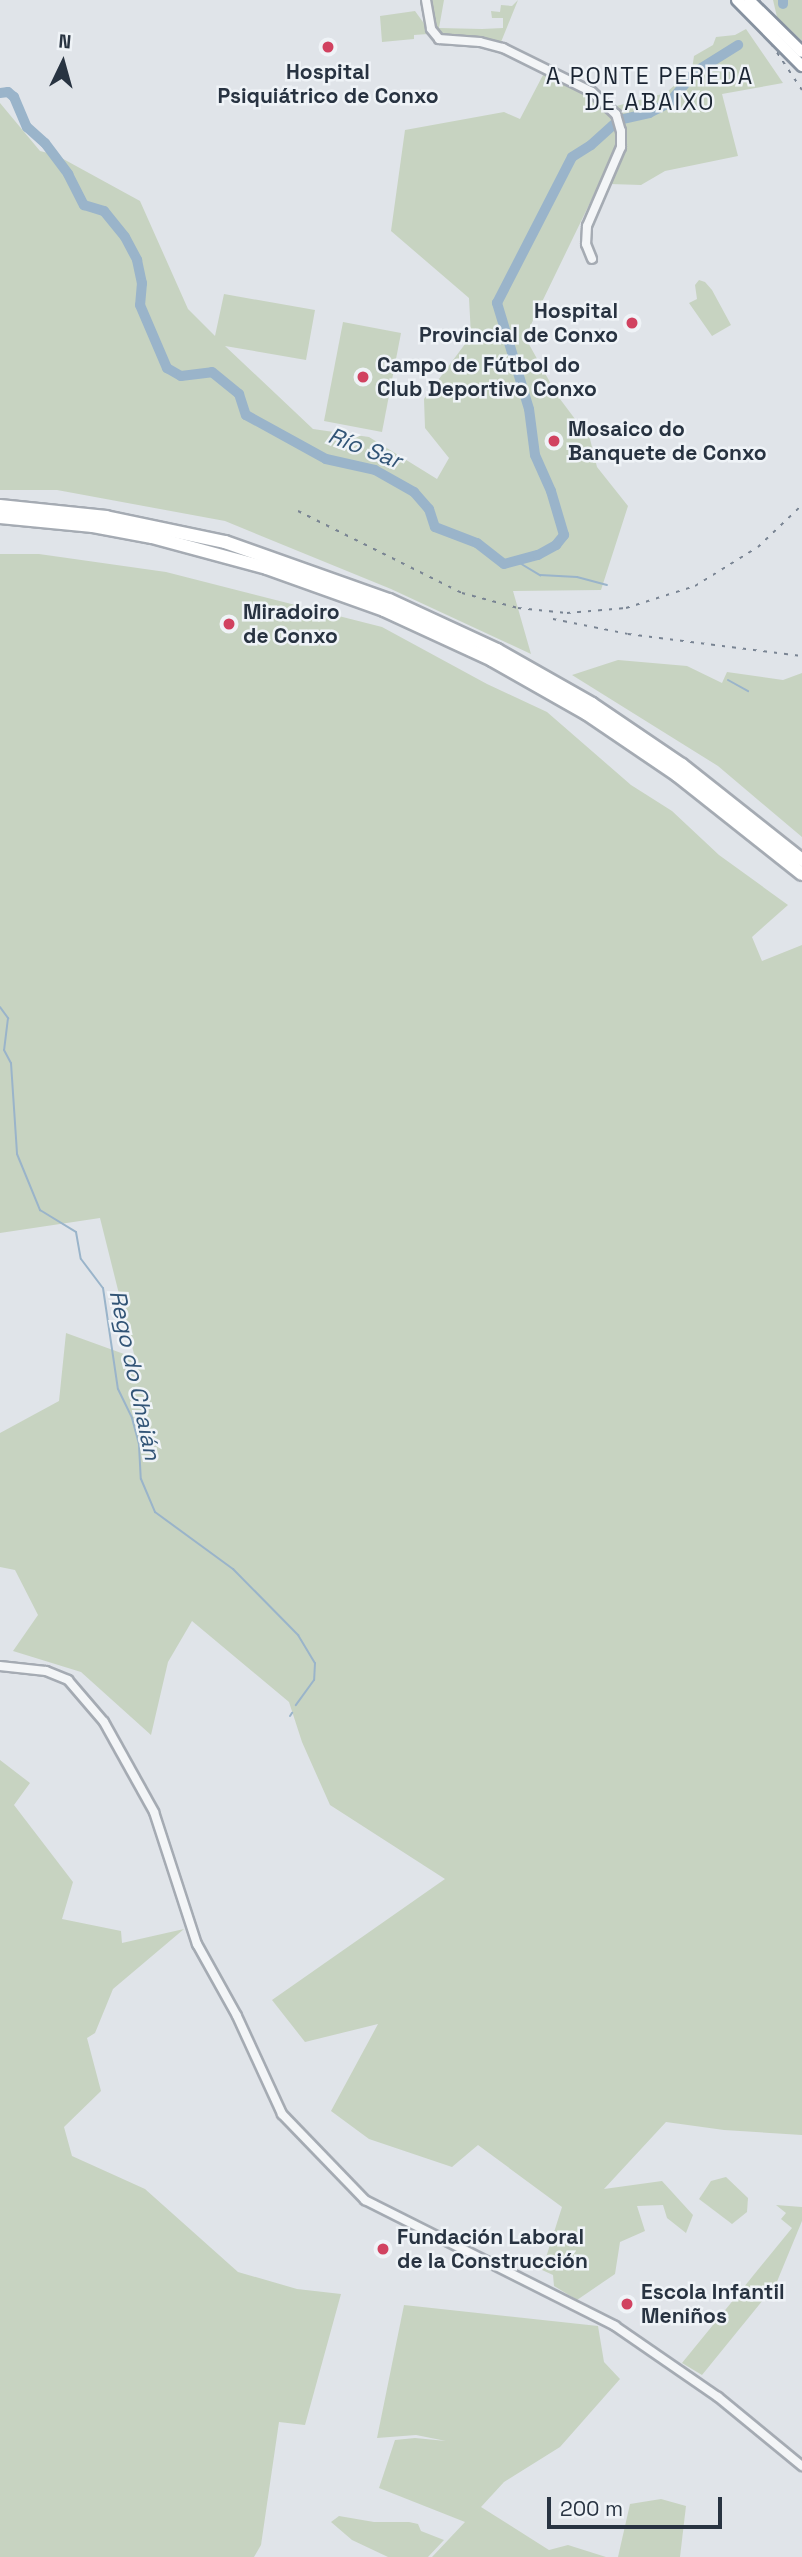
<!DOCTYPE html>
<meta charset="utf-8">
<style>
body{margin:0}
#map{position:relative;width:802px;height:2557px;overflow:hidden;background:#e0e4e9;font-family:"Space Grotesk",sans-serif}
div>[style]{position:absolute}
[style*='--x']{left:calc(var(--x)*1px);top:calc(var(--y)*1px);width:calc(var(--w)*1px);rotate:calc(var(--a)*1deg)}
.green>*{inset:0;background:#c7d3c1}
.stream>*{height:2px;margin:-1px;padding:0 1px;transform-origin:1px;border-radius:1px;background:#9ab4ca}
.river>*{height:10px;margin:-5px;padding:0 5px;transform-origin:5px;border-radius:5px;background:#9ab4ca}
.roads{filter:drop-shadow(2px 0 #a5abb3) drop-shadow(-2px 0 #a5abb3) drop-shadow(0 2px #a5abb3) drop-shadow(0 -2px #a5abb3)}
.tertiary>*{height:8px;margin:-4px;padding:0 4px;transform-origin:4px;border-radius:4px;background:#f3f5f7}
.motorway>*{height:12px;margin:-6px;padding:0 6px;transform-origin:6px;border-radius:6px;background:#fff}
.rail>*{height:2px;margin-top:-1px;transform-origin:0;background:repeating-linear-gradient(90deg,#798493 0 3.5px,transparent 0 10.5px)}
.bridges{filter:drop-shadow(2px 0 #8792a0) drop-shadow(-2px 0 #8792a0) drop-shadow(0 2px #8792a0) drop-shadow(0 -2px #8792a0)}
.trunk-bridge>*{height:10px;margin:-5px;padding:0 5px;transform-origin:5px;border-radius:5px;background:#fff}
.dots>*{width:19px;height:19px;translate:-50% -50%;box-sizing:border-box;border:4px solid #eff3f7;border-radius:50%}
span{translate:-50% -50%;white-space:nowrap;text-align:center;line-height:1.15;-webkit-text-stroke:5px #eff3f7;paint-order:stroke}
.poi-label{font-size:21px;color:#283341;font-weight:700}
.right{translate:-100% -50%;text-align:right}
.left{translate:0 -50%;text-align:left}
.neighbourhood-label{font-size:23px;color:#1a2432;letter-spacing:2px}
.water-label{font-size:23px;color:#315476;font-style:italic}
.north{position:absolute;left:28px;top:28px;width:70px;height:70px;-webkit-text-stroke:5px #eff3f7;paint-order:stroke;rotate:5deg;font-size:19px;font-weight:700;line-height:28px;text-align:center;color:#283341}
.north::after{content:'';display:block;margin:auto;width:24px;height:32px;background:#283341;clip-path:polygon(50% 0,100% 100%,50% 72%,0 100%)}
.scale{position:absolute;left:547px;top:2497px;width:175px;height:32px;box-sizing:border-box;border:4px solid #283341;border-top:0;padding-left:9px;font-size:21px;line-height:24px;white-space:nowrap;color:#283341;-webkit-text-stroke:5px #eff3f7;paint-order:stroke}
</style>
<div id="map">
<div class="green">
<div style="clip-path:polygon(432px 0,444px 0,439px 28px,482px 29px,503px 28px,503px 18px,492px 18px,491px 11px,500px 12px,501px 5px,512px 6px,518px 0,501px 42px,441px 34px,435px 25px)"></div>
<div style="clip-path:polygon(773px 0,802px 0,802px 41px,777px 17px)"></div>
<div style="clip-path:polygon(415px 11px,428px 29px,428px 34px,414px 35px,414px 39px,382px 42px,380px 16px)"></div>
<div style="clip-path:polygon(746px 29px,783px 83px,722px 94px,738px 156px,665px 171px,641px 185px,610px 184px,602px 178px,525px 337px,557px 395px,590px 439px,597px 467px,628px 506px,601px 590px,513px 591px,531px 654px,391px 589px,225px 521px,57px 490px,0 490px,0 103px,40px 151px,56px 155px,140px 201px,188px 309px,215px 336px,224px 294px,315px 310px,306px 360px,225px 346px,313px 429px,369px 437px,437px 479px,449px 458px,425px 428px,424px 399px,471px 336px,469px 298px,391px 231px,405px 130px,504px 112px,520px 119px,543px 75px,574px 87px,598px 101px,605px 109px,666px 93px,692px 69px,694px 56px,713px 45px,716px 37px,735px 35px)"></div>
<div style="clip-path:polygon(699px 280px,705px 282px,712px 290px,731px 325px,712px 336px,689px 303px,697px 299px,695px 285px)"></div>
<div style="clip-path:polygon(343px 322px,401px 333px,382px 432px,324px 421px)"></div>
<div style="clip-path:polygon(0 554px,39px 554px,166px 572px,382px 627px,487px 684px,547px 712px,631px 785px,672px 811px,719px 855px,788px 905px,752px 937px,762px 961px,802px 945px,802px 2135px,724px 2130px,666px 2122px,604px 2189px,662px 2181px,693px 2215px,686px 2233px,667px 2218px,663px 2205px,637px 2206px,645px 2231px,620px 2242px,615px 2274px,577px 2300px,554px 2286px,553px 2275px,542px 2270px,562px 2207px,478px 2145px,452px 2167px,369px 2139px,331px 2111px,378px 2024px,305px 2042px,272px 2000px,445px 1879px,330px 1805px,302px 1742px,289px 1702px,192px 1621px,168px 1662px,151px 1735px,81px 1672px,13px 1651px,38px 1615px,15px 1570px,0 1567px,0 1433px,59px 1401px,66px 1333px,135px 1358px,100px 1218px,0 1233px)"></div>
<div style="clip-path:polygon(618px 660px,687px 666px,722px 683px,727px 672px,783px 680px,802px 673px,802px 837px,718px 766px,572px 675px)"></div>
<div style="clip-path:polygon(0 1760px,30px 1783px,14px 1805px,73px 1882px,62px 1919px,121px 1931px,122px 1943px,184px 1929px,113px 1989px,95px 2033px,87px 2038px,101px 2091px,64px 2127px,72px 2156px,145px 2189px,238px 2272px,297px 2289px,341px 2294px,305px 2425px,279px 2422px,261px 2545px,254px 2557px,0 2557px)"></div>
<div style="clip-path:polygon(726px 2177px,748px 2198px,747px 2212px,732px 2224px,699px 2199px,711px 2181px)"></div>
<div style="clip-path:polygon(776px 2205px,802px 2207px,802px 2221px,776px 2284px,702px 2375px,682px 2363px,792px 2228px,781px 2219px,786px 2213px)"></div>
<div style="clip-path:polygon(404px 2305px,598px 2326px,604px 2362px,620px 2379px,560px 2447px,504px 2482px,481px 2507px,549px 2550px,568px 2545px,606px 2557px,432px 2557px,465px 2522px,379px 2488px,395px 2440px,415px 2438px,446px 2441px,416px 2435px,377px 2438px)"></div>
<div style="clip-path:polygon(661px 2499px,686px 2506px,680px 2557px,618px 2557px,630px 2504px)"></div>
<div style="clip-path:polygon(339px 2516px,374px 2522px,409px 2522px,418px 2524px,421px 2531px,444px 2540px,428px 2557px,388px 2557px,352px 2540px,331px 2522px)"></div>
</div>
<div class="stream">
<div style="--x:518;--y:562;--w:26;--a:31"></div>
<div style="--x:540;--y:575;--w:37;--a:3"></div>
<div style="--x:577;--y:577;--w:31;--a:15"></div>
<div style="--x:728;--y:680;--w:23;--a:29"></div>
<div style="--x:0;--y:1007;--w:14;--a:54"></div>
<div style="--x:8;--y:1018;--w:32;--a:97"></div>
<div style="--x:4;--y:1050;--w:15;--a:62"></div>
<div style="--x:11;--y:1063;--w:91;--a:86.2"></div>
<div style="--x:17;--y:1154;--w:61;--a:67.7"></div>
<div style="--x:40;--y:1210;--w:42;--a:31.4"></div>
<div style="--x:76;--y:1232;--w:27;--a:80"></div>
<div style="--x:81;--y:1259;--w:36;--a:53"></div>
<div style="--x:103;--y:1288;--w:102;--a:81.6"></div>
<div style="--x:118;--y:1389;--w:32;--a:64"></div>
<div style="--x:132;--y:1418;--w:28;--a:75"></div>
<div style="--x:139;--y:1445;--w:34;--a:87"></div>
<div style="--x:141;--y:1479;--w:36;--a:67"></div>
<div style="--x:155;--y:1512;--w:97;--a:36.2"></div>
<div style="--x:233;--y:1569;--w:93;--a:45.4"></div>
<div style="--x:298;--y:1635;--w:33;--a:59"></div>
<div style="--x:315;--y:1663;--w:17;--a:93"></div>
<div style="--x:314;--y:1680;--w:31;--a:126"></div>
<div style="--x:290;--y:1716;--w:4;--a:-56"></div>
</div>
<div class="river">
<div style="--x:783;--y:0;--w:4;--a:90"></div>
<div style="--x:0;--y:93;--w:8;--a:-7"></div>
<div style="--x:8;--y:92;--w:8;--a:40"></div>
<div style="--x:14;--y:97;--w:33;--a:67"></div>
<div style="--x:27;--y:127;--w:24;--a:42"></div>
<div style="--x:45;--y:143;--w:39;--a:53"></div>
<div style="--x:68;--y:174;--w:35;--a:63"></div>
<div style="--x:84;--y:205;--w:21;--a:17"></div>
<div style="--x:104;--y:211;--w:33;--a:51"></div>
<div style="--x:125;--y:237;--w:26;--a:62"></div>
<div style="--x:137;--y:260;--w:24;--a:78"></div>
<div style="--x:142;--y:283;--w:22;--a:95"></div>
<div style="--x:140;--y:305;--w:69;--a:66.8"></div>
<div style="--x:167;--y:368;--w:16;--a:30"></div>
<div style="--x:181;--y:376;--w:31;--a:-7"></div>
<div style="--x:212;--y:372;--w:35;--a:39"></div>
<div style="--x:239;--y:394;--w:22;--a:72"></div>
<div style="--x:246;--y:415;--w:91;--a:28.8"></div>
<div style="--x:326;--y:459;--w:50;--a:12.7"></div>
<div style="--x:375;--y:470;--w:45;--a:29.4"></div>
<div style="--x:414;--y:492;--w:23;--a:49"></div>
<div style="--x:429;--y:509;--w:19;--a:72"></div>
<div style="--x:435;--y:527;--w:45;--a:20.9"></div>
<div style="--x:477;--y:543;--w:34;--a:38"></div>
<div style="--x:504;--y:564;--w:35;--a:-15"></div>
<div style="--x:538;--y:555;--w:21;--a:-29"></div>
<div style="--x:556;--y:545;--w:13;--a:-51"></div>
<div style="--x:564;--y:535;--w:46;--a:-106.5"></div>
<div style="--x:551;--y:491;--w:39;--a:-114"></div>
<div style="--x:535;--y:455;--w:46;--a:-97.4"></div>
<div style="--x:529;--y:409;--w:111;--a:-106.8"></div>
<div style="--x:497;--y:303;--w:164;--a:-62.8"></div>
<div style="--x:572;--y:157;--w:22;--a:-32"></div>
<div style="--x:591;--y:145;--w:38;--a:-42"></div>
<div style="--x:619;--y:120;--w:31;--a:-13"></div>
<div style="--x:649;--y:113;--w:22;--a:-27"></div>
<div style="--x:669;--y:103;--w:40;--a:-50"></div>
<div style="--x:695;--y:72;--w:51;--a:-32.1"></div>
</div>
<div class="roads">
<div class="tertiary">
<div style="--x:426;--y:0;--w:29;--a:80"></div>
<div style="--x:431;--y:29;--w:13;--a:51"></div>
<div style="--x:439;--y:39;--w:41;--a:4.2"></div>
<div style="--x:480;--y:42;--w:24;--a:15"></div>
<div style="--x:503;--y:48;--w:99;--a:26.3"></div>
<div style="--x:592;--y:92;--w:33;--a:43"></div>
<div style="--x:616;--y:114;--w:18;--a:74"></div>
<div style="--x:621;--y:131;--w:16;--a:90"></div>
<div style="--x:621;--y:147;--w:86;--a:113.3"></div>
<div style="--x:587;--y:226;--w:18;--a:93"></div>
<div style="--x:586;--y:244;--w:16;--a:68"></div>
<div style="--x:0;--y:1666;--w:46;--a:6.2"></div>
<div style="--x:46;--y:1671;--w:24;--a:22"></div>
<div style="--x:68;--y:1680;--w:55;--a:49.4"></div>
<div style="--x:104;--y:1722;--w:103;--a:60.9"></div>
<div style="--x:154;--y:1812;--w:139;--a:72"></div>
<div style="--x:197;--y:1944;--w:82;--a:60.9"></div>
<div style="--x:237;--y:2016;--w:108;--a:65.3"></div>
<div style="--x:282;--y:2114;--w:120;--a:46"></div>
<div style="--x:365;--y:2200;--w:280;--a:26.7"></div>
<div style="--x:615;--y:2326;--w:125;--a:34.6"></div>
<div style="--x:718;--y:2397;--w:109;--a:39.4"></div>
</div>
<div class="motorway">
<div style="--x:0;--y:506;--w:107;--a:5.9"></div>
<div style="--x:106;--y:517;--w:122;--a:11.9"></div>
<div style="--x:225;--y:542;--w:174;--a:19.5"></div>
<div style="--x:389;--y:600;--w:119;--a:24.8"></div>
<div style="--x:497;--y:650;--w:109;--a:29.6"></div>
<div style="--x:592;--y:704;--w:109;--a:34.1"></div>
<div style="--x:682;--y:765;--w:153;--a:38.4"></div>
<div style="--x:0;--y:517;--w:93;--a:5.5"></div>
<div style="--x:93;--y:526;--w:60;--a:10.6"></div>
<div style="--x:152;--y:537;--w:119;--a:15.1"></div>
<div style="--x:267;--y:568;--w:124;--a:19.7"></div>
<div style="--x:384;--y:610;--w:119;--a:24.8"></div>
<div style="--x:492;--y:660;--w:109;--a:29.6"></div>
<div style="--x:587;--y:714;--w:109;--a:34.1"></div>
<div style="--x:677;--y:775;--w:159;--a:38.4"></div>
</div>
</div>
<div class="rail">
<div style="--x:742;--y:0;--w:108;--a:56.3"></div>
<div style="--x:759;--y:0;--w:77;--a:56.1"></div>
<div style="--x:298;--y:511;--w:183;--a:26.6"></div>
<div style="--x:462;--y:593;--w:58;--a:15"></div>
<div style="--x:518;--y:608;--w:49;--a:5.8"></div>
<div style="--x:567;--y:613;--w:59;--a:-4.8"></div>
<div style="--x:626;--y:608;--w:72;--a:-17.7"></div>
<div style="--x:695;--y:586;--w:74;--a:-31.8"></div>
<div style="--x:758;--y:547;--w:61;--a:-43.7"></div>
<div style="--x:553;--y:619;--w:76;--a:11.3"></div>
<div style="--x:628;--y:634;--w:175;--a:7.2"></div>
</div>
<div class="bridges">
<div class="trunk-bridge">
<div style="--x:737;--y:0;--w:93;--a:45.4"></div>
<div style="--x:749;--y:0;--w:74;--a:44.5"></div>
</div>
</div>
<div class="dots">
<div style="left:328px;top:47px;background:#d14260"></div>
<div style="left:632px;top:323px;background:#d14260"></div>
<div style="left:363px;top:377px;background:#d14260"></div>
<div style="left:554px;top:441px;background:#d14260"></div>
<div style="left:229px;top:624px;background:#d14260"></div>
<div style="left:383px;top:2249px;background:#d14260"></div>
<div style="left:627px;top:2304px;background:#d14260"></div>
</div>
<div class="poi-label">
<span style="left:328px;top:84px">Hospital<br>Psiquiátrico de Conxo</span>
<span class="right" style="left:618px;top:323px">Hospital<br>Provincial de Conxo</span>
<span class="left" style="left:377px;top:377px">Campo de Fútbol do<br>Club Deportivo Conxo</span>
<span class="left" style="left:568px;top:441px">Mosaico do<br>Banquete de Conxo</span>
<span class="left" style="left:243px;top:624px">Miradoiro<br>de Conxo</span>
<span class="left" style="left:397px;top:2249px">Fundación Laboral<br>de la Construcción</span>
<span class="left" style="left:641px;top:2304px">Escola Infantil<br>Meniños</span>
</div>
<div class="neighbourhood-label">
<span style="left:650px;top:89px">A PONTE PEREDA<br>DE ABAIXO</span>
</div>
<div class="water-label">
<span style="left:365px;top:448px;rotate:21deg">Río Sar</span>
<span style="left:135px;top:1375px;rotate:78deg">Rego do Chaián</span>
</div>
<div class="north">N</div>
<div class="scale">200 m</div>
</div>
